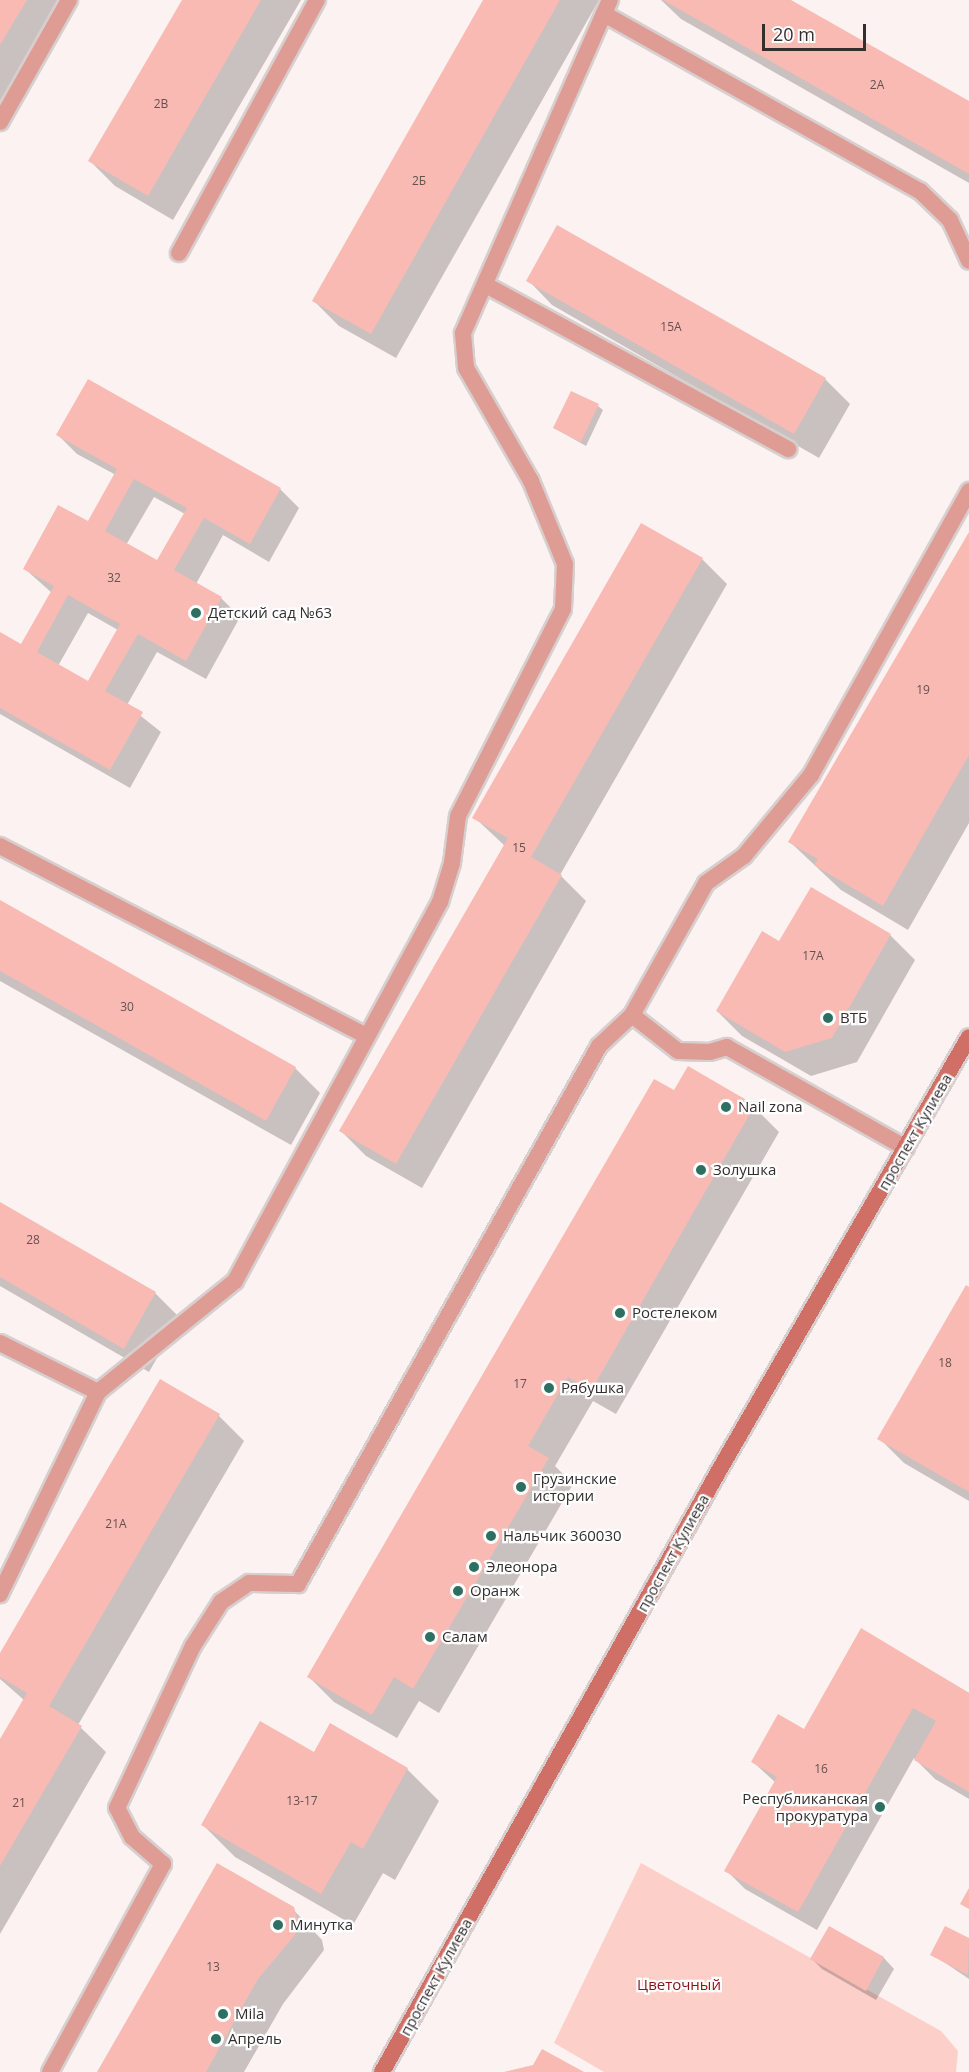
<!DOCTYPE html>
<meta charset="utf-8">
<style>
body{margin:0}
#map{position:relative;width:969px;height:2072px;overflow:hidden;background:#fbf2f1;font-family:"Open Sans",sans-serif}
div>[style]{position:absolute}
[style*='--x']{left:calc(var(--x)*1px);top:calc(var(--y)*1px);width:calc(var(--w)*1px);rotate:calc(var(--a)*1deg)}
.green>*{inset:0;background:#fdcfc9}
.shadow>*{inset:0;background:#0003}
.building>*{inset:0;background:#f8bab2}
.roads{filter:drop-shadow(2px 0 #d7cfce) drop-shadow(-2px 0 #d7cfce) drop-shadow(0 2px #d7cfce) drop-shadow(0 -2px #d7cfce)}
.service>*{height:16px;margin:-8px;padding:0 8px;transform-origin:8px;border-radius:8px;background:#df9c94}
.secondary>*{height:16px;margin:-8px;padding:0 8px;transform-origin:8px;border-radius:8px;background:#cf6f66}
.dots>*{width:16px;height:16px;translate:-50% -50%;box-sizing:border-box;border:3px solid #fff;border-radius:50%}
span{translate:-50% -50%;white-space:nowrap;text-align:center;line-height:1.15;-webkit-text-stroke:4.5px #fff;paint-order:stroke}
.number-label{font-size:12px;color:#645250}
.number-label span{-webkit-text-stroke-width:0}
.poi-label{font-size:15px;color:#332f2f}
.left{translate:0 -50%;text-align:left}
.right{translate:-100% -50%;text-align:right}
.street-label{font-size:15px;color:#332f2f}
.park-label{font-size:15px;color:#8b1517}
.scale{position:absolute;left:762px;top:24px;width:104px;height:27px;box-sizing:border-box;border:3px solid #332f2f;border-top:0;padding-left:8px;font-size:18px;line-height:21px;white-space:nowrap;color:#332f2f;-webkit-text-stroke:4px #fff;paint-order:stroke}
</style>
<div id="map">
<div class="green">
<div style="clip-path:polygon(641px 1863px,941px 2031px,958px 2051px,956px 2072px,604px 2072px,554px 2043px)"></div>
</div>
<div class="shadow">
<div style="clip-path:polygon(0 0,66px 0,0 112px)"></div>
<div style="clip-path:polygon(184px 0,301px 0,173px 220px,115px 186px,90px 161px)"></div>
<div style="clip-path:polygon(485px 0,599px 0,396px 358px,339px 326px,314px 301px)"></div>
<div style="clip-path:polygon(661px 0,786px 0,969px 105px,969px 183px,681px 19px)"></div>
<div style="clip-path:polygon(528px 280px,825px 379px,850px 404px,819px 458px,552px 305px)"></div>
<div style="clip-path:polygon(598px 406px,603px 410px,586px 446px,554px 428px)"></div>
<div style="clip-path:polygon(evenodd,58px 435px,280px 489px,299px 508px,269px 562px,223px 535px,196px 584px,221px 598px,240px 617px,206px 679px,157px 652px,127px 705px,161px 732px,130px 788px,0 714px,0 634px,22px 646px,52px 593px,25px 569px,89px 523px,116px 475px,77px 454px,58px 435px,154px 497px,185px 514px,158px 562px,126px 545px,154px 497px,58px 435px,88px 613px,118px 630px,89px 683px,58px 666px,88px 613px)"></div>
<div style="clip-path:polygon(969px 534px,969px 823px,908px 930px,841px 890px,790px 842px)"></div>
<div style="clip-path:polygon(702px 559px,727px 584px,560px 875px,586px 901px,422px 1188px,366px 1156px,341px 1131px,505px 846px,474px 817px)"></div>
<div style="clip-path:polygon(0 902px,295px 1068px,320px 1093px,291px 1145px,0 981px)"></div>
<div style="clip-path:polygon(890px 935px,915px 960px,857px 1062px,811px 1076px,742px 1036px,717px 1011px,780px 943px)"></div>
<div style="clip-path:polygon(674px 1093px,754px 1107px,779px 1132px,616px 1414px,593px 1401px,555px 1466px,573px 1484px,439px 1713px,419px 1701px,397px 1738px,334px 1702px,309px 1677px)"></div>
<div style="clip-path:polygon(0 1204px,155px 1293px,180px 1318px,149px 1372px,0 1286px)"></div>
<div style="clip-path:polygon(969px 1289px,969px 1501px,904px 1463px,879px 1438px)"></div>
<div style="clip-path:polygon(161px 1381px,219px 1416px,244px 1441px,78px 1725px,106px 1752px,0 1934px,0 1742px,24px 1700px,0 1679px,0 1656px)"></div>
<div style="clip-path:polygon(862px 1630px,969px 1693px,969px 1799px,935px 1779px,914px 1758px,817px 1930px,745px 1889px,726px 1870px,776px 1783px,753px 1762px,805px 1731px)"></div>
<div style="clip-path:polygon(331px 1725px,407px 1769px,439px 1801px,395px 1880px,383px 1873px,353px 1925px,235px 1857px,203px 1825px,315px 1754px)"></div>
<div style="clip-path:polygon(287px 1903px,322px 1940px,324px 1950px,283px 2004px,244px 2072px,99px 2072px)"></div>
<div style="clip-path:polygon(830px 1928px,884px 1958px,894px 1969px,876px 2000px,822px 1969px,812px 1959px)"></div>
<div style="clip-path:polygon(946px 1928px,969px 1940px,969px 1979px,932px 1954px)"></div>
</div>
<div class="building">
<div style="clip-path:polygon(0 0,27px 0,0 45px)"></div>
<div style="clip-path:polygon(182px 0,261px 0,148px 196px,88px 161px)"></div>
<div style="clip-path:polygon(483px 0,560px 0,371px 334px,312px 301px)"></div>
<div style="clip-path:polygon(663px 0,791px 0,969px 101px,969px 174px)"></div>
<div style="clip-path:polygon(557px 225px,826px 378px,794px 434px,526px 281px)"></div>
<div style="clip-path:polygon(evenodd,88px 379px,281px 488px,250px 544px,204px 518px,174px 570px,222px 597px,186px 661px,138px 634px,105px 691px,143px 712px,110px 770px,0 708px,0 632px,21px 644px,54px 586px,23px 569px,58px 505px,88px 521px,117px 469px,56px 435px,88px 379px,134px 479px,187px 508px,157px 560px,105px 531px,134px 479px,88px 379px,68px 595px,120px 624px,88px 681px,37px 652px,68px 595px)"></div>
<div style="clip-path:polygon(571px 391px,599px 404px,581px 442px,553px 428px)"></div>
<div style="clip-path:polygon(641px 523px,703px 558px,531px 857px,562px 875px,396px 1164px,339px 1131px,508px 838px,472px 818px)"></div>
<div style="clip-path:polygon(969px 532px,969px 755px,883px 906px,814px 865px,818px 859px,788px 842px)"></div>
<div style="clip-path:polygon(811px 887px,891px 934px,832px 1038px,785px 1052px,716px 1011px,762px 931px,779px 941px)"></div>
<div style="clip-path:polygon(0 900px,296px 1067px,266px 1121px,0 971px)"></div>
<div style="clip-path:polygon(688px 1066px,755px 1105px,591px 1391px,568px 1377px,528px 1446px,549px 1458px,413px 1689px,394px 1677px,372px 1715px,307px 1677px,654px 1079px,674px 1090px)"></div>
<div style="clip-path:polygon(0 1202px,156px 1292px,124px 1349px,0 1277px)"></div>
<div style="clip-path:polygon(966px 1285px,969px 1287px,969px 1492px,877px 1439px)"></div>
<div style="clip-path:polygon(160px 1379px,220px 1414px,49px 1706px,82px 1726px,0 1866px,0 1739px,27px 1693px,0 1677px,0 1653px)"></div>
<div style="clip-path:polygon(861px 1628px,969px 1693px,969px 1792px,914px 1760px,936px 1721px,913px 1708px,798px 1912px,724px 1871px,777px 1777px,751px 1762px,778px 1714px,804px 1729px)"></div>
<div style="clip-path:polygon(260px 1721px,314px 1752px,330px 1723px,408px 1768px,363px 1849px,351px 1842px,321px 1894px,201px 1825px)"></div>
<div style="clip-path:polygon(217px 1863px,294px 1907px,299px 1925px,295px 1935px,258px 1979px,206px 2072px,97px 2072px)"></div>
<div style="clip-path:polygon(969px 1888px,969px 1909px,960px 1904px)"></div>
<div style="clip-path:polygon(829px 1926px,884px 1957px,866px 1991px,810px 1959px)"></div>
<div style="clip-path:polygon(945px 1926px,969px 1938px,968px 1975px,930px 1955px)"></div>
<div style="clip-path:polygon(542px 2049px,584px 2072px,504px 2072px,533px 2065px)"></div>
</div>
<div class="roads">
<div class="service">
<div style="--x:604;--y:14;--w:362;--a:29.3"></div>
<div style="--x:920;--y:191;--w:42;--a:44"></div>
<div style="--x:950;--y:220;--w:45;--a:65.1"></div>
<div style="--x:0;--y:122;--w:140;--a:-60.5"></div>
<div style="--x:179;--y:253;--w:288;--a:-61.4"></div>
<div style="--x:486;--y:285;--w:344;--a:28.5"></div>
<div style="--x:0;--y:846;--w:413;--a:27.4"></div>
<div style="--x:906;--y:1148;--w:206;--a:-150.6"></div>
<div style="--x:727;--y:1047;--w:18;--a:164"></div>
<div style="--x:710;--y:1052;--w:32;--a:-178"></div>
<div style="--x:678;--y:1051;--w:58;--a:-142"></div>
<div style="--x:632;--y:1015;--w:151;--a:-60.7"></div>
<div style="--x:706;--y:883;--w:47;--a:-35.4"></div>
<div style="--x:744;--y:856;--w:105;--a:-50.4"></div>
<div style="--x:811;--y:775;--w:325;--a:-60.9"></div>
<div style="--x:0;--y:1343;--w:110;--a:26.6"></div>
<div style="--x:98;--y:1392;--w:225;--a:115.9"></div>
<div style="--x:98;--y:1392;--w:176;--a:-39"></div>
<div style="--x:235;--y:1281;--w:431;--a:-61.6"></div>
<div style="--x:440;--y:902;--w:41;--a:-72.9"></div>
<div style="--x:452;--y:863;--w:47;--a:-82.7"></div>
<div style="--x:458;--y:816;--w:232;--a:-63.1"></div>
<div style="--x:563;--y:609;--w:45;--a:-87.5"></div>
<div style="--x:565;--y:564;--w:90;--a:-112.3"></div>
<div style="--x:531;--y:481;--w:130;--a:-119.9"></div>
<div style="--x:466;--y:368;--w:35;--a:-95"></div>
<div style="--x:463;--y:333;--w:364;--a:-66.2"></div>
<div style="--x:50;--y:2072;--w:237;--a:-61.5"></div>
<div style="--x:163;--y:1864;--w:41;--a:-138.9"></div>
<div style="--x:132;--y:1837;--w:33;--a:-117"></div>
<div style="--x:117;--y:1808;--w:179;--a:-64.9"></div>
<div style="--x:193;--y:1646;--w:52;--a:-57.5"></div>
<div style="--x:221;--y:1602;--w:34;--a:-34"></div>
<div style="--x:249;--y:1583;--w:49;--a:1.2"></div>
<div style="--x:298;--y:1584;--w:616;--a:-60.77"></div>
<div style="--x:599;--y:1046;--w:45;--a:-43.2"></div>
</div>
<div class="secondary">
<div style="--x:382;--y:2072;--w:685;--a:-60.74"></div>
<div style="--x:717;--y:1474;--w:504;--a:-60.03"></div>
</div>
</div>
<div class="dots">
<div style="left:196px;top:613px;background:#2d7061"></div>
<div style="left:828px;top:1018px;background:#2d7061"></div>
<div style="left:726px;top:1107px;background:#2d7061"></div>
<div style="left:701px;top:1170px;background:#2d7061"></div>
<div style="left:620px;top:1313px;background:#2d7061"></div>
<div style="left:549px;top:1388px;background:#2d7061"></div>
<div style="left:521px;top:1487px;background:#2d7061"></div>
<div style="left:491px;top:1536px;background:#2d7061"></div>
<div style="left:474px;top:1567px;background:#2d7061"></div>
<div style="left:458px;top:1591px;background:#2d7061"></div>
<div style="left:430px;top:1637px;background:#2d7061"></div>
<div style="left:880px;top:1807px;background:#2d7061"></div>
<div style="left:278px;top:1925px;background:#2d7061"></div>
<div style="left:223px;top:2014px;background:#2d7061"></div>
<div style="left:216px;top:2039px;background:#2d7061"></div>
</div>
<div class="number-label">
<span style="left:877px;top:85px">2А</span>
<span style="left:161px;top:104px">2В</span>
<span style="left:419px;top:181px">2Б</span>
<span style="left:671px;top:327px">15А</span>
<span style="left:114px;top:578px">32</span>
<span style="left:923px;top:690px">19</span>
<span style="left:519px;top:848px">15</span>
<span style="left:813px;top:956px">17А</span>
<span style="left:127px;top:1007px">30</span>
<span style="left:33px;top:1240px">28</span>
<span style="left:945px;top:1363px">18</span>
<span style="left:520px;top:1384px">17</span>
<span style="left:116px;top:1524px">21А</span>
<span style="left:821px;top:1769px">16</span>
<span style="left:302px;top:1801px">13-17</span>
<span style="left:19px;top:1803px">21</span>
<span style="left:213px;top:1967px">13</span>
</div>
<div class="poi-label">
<span class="left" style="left:208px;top:613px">Детский сад №63</span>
<span class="left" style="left:840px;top:1018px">ВТБ</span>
<span class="left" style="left:738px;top:1107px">Nail zona</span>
<span class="left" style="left:713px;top:1170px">Золушка</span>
<span class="left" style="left:632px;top:1313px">Ростелеком</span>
<span class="left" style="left:561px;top:1388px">Рябушка</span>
<span class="left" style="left:533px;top:1487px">Грузинские<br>истории</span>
<span class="left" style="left:503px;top:1536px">Нальчик 360030</span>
<span class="left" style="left:486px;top:1567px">Элеонора</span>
<span class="left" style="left:470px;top:1591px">Оранж</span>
<span class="left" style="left:442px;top:1637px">Салам</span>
<span class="right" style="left:868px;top:1807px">Республиканская<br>прокуратура</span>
<span class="left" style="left:290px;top:1925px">Минутка</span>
<span class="left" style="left:235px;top:2014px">Mila</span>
<span class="left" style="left:228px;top:2039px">Апрель</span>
</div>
<div class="street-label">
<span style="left:915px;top:1132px;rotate:-60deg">проспект Кулиева</span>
<span style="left:673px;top:1553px;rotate:-61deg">проспект Кулиева</span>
<span style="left:436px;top:1977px;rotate:-61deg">проспект Кулиева</span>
</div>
<div class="park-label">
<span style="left:679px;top:1985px">Цветочный</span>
</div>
<div class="scale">20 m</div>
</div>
